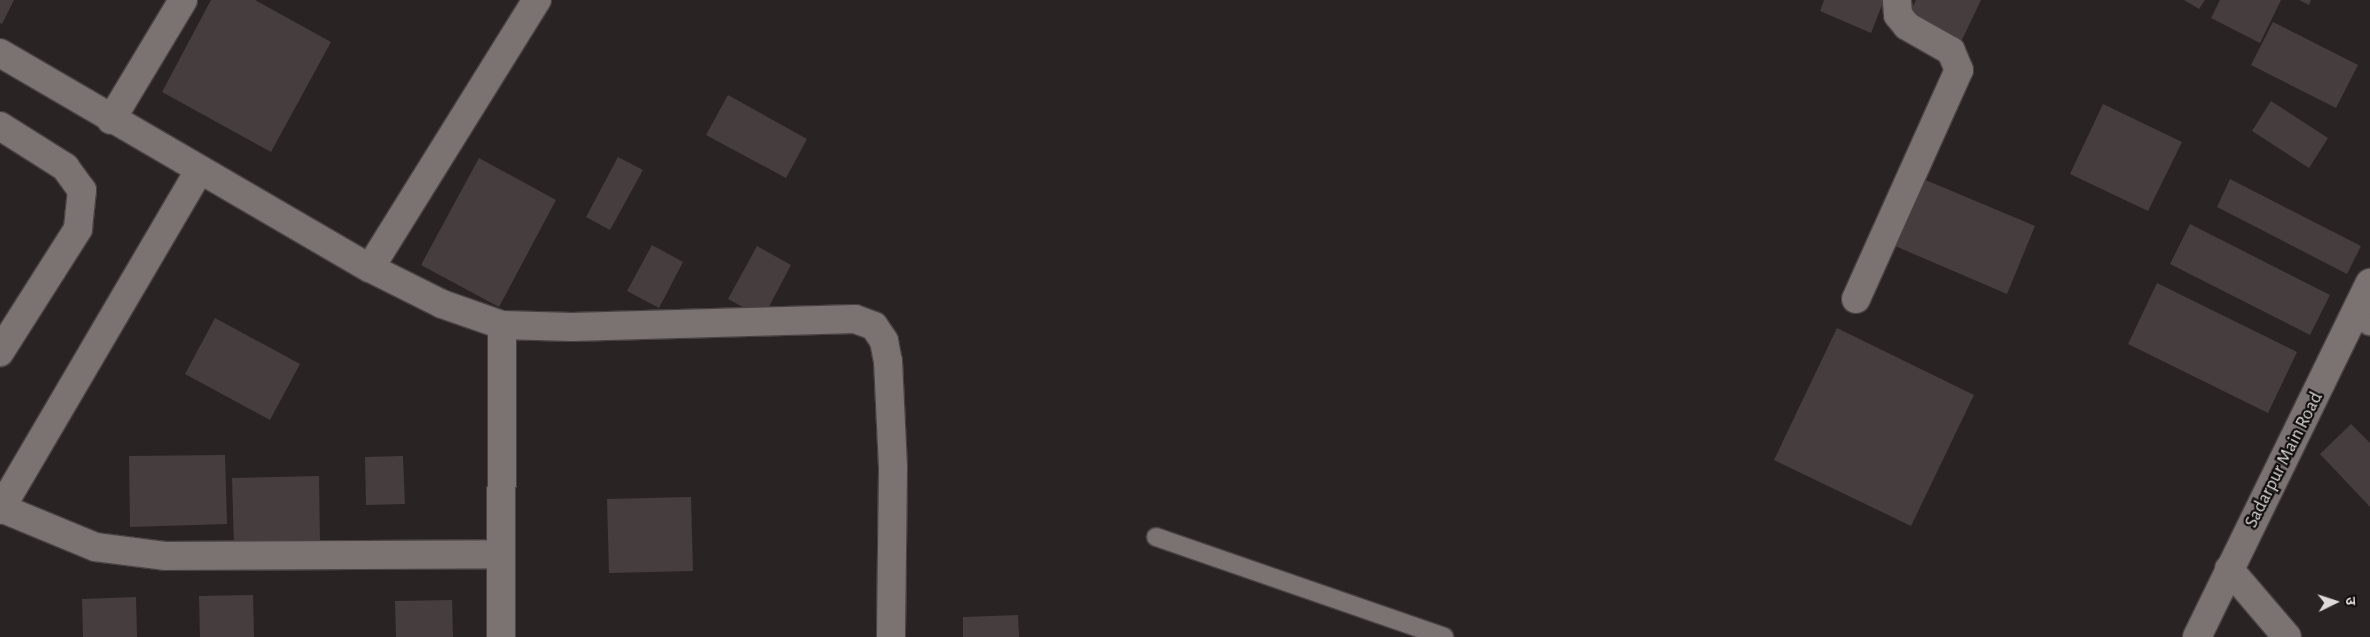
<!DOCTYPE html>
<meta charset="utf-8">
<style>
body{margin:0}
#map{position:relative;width:2370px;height:637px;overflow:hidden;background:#2a2323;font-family:"Alegreya Sans","Noto Sans Devanagari",sans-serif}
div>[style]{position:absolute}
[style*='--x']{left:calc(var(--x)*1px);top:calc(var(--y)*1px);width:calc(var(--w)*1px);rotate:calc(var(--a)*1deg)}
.building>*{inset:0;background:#463e3e}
.roads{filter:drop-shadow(1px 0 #484242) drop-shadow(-1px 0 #484242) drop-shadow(0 1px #484242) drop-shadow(0 -1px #484242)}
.service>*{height:18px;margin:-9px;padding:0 9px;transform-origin:9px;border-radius:9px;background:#7b7272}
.minor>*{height:28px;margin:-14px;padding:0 14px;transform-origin:14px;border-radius:14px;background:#7b7272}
.tertiary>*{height:28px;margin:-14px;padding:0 14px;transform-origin:14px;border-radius:14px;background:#7b7272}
span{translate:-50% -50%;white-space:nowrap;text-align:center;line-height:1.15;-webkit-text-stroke:4.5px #110d0d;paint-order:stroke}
.street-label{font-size:19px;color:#dfdada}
.north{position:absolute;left:2310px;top:577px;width:50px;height:50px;-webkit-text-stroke:4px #110d0d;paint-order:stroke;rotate:86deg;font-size:14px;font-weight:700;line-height:20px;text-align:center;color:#dfdada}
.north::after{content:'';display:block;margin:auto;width:18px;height:22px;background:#dfdada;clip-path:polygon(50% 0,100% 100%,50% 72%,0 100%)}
</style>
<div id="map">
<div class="building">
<div style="clip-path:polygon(0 0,14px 0,2px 24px,0 23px)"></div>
<div style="clip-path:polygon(211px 0,255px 0,331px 42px,271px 152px,162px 92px)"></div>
<div style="clip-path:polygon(1824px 0,1884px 0,1871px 33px,1820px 11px)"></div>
<div style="clip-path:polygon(1916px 0,1981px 0,1960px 44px,1907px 19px)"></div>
<div style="clip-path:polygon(2184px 0,2205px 0,2199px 9px)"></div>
<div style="clip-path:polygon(2220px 0,2281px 0,2260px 43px,2211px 18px)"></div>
<div style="clip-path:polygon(2299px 0,2311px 0,2309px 5px)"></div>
<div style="clip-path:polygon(2273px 22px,2358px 65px,2336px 108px,2251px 65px)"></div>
<div style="clip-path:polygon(728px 95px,807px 139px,786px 178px,706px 135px)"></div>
<div style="clip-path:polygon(2271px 101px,2328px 138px,2309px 168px,2252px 131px)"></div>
<div style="clip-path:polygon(2103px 104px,2182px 142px,2148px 211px,2070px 174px)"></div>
<div style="clip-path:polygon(618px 157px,643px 170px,610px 230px,586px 217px)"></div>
<div style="clip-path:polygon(479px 158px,556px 200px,499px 307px,421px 265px)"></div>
<div style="clip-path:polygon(1916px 176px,2035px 226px,2007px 294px,1888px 243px)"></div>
<div style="clip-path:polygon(2230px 179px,2361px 246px,2347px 274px,2217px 207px)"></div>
<div style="clip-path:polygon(2190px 224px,2330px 295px,2310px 335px,2170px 264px)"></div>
<div style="clip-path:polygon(652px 245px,683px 262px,659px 308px,627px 291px)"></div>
<div style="clip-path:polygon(757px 246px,791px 265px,763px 318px,728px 299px)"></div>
<div style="clip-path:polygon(2157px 283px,2297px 352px,2268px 413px,2128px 344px)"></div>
<div style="clip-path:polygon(215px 318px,300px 364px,270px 420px,185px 374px)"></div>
<div style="clip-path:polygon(1837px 328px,1974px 395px,1911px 526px,1774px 460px)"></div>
<div style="clip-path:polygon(2351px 424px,2370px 443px,2370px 507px,2320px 454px)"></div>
<div style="clip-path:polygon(225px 455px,227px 524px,130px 527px,129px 456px)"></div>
<div style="clip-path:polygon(403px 456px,405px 504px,366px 505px,365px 457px)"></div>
<div style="clip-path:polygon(319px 476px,320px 544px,234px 546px,232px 478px)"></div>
<div style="clip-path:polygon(691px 497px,693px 571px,609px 573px,607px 499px)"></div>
<div style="clip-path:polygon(253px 595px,254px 637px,200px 637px,199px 596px)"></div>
<div style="clip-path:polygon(136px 597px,137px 637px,83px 637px,82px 599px)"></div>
<div style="clip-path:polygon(452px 600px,453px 637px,396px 637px,395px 601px)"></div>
<div style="clip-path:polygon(1018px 615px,1019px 637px,963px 637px,963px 617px)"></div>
</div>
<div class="roads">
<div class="service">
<div style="--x:1156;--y:537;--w:305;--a:19.1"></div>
</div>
<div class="minor">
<div style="--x:0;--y:53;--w:428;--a:30.2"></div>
<div style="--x:370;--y:268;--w:80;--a:26.6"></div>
<div style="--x:442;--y:304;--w:64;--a:19.3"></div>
<div style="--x:502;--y:325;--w:70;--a:1.6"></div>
<div style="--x:572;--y:327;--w:283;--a:-1.6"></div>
<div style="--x:855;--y:319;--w:20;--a:20"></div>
<div style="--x:874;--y:326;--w:18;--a:56"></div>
<div style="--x:884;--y:341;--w:20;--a:79"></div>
<div style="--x:888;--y:361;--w:108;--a:87.3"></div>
<div style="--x:893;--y:469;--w:168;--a:90.7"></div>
<div style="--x:111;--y:120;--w:140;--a:-59"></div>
<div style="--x:0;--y:126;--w:77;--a:32.2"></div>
<div style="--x:65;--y:167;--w:29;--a:54"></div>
<div style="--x:82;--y:190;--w:39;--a:96"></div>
<div style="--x:78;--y:229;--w:146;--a:122.4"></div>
<div style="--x:370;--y:268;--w:316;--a:-58.1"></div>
<div style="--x:1856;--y:299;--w:251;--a:-65.8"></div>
<div style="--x:1959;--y:70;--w:21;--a:-113"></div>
<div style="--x:1951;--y:51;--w:51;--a:-150.4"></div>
<div style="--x:1907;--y:26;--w:14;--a:-129"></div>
<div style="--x:1898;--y:15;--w:15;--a:-94"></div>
<div style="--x:2358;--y:308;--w:18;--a:47"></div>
<div style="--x:1;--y:508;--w:102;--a:22.5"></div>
<div style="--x:95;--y:547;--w:72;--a:7.2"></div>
<div style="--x:166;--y:556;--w:334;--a:-0.3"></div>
<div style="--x:0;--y:510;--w:393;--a:-59.6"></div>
<div style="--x:2229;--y:569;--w:89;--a:49.5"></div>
<div style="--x:501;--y:637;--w:312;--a:-89.8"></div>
</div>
<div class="tertiary">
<div style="--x:2197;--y:637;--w:394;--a:-64"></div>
</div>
</div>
<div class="street-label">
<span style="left:2284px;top:460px;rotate:-63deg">Sadarpur Main Road</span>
</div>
<div class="north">उ</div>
</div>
